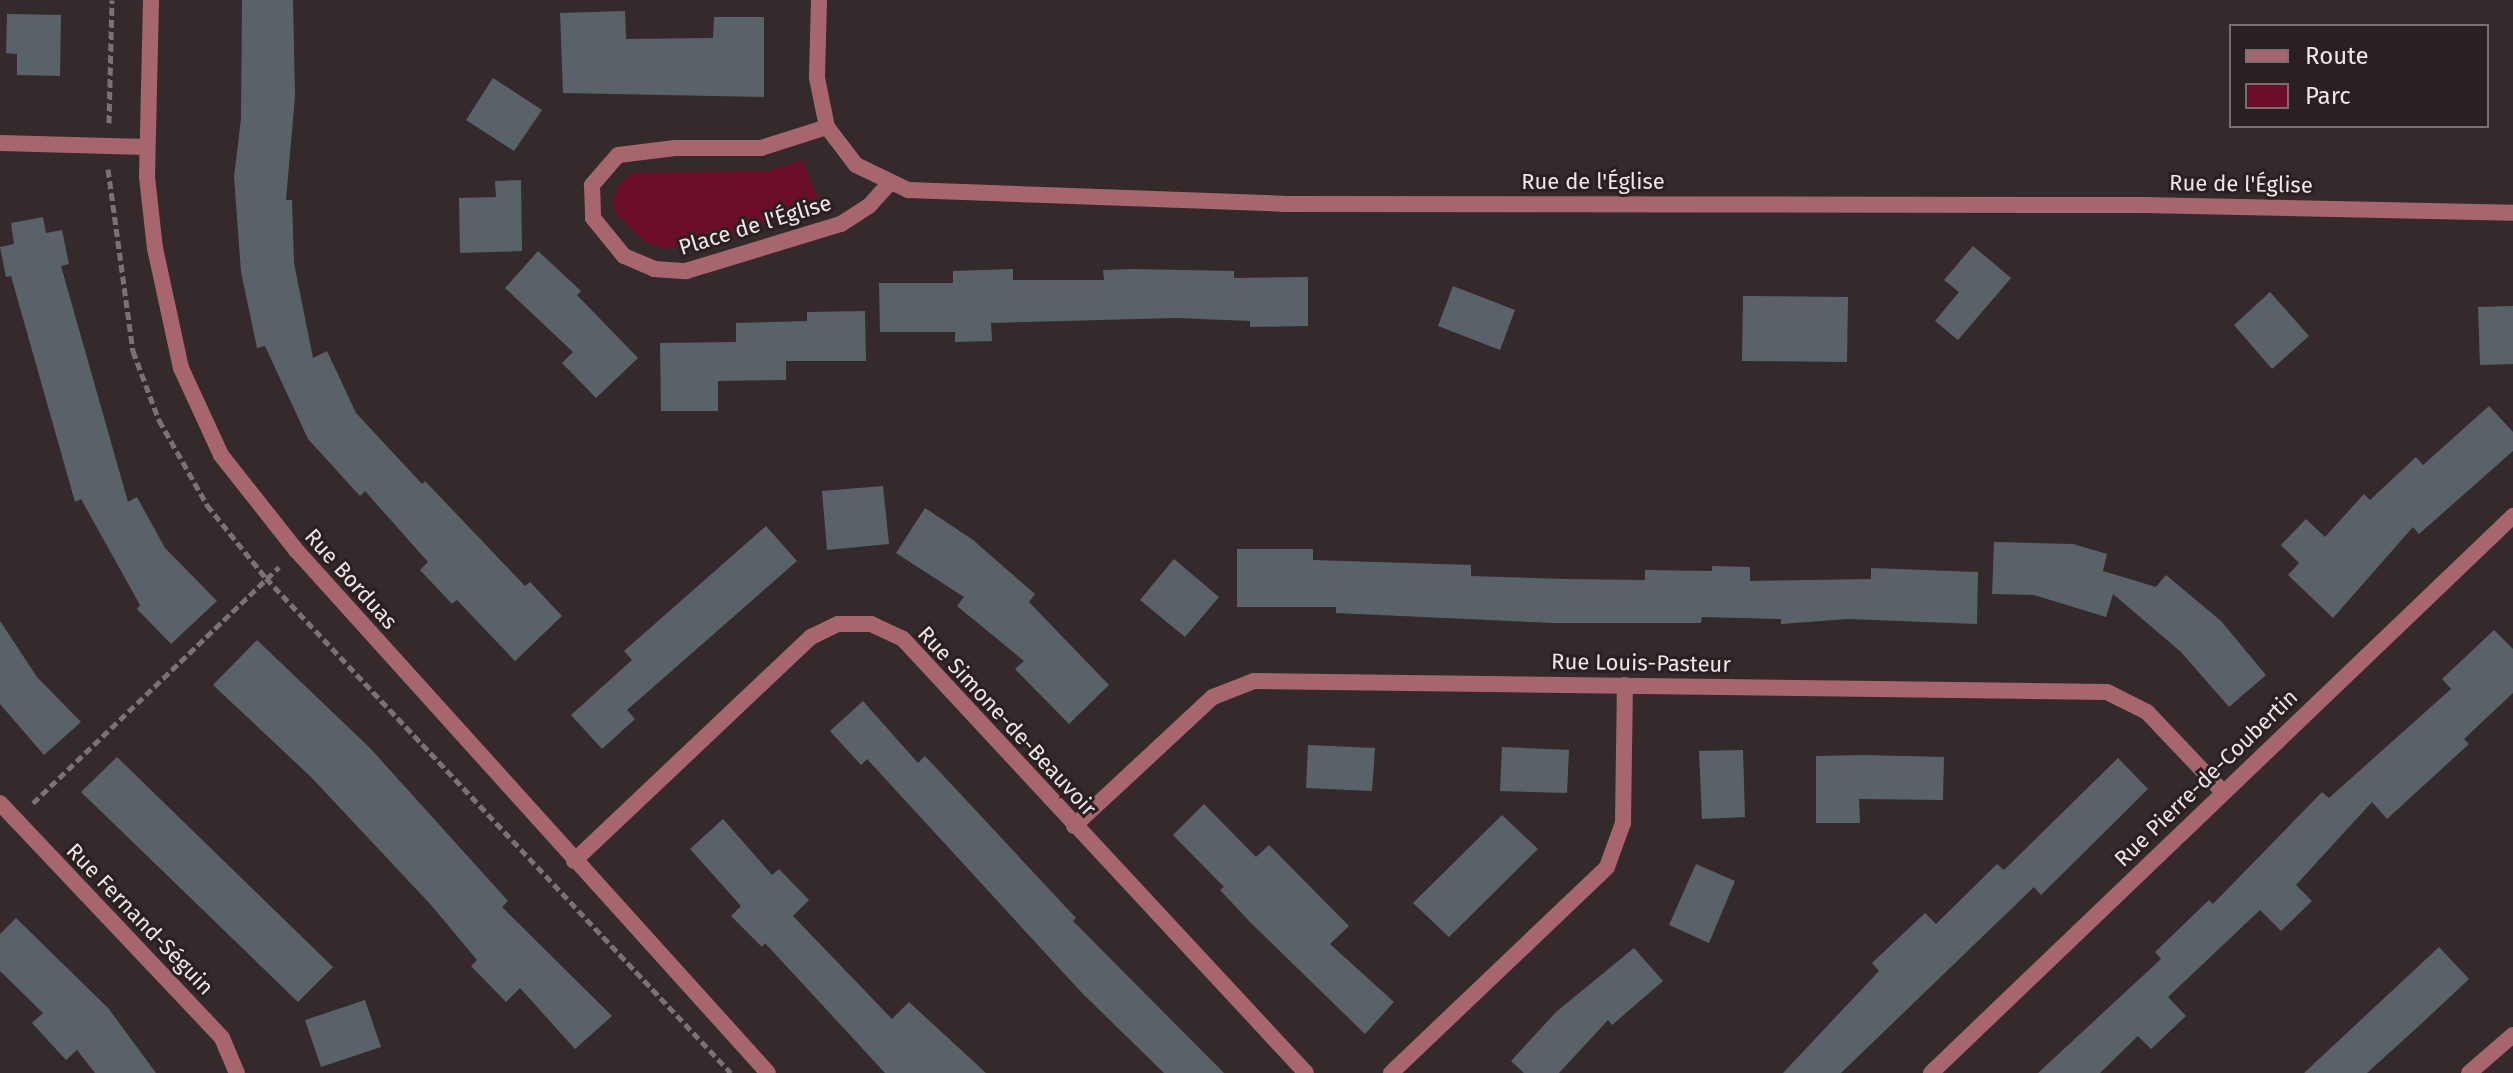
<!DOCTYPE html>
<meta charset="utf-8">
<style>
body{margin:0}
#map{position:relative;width:2513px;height:1073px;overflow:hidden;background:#342a2b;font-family:"Fira Sans",sans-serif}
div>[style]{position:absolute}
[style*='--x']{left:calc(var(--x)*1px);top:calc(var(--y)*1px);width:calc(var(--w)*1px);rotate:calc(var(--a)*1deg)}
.green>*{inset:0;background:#6c0e29}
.building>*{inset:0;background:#596269}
.path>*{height:5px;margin-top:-2.5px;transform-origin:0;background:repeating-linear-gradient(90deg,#7b7273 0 8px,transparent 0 12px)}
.street>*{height:16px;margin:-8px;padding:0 8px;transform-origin:8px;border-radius:8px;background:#a7666e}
span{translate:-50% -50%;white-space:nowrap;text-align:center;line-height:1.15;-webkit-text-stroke:6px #2a2021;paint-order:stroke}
.street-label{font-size:22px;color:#eee7e7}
.legend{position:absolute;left:2229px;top:24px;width:260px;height:104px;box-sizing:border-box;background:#2a2021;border:2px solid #787070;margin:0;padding:10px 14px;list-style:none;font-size:24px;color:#eee7e7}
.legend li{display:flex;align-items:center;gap:16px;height:40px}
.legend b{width:40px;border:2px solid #787070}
</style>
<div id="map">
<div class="green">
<div style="clip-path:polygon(803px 160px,816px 196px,824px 203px,699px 246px,661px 248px,642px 240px,615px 212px,613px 198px,620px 183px,632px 173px,766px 171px)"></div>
</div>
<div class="building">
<div style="clip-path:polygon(242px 0,293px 0,295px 96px,286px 200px,292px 200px,294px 263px,313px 358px,327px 351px,356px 413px,422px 484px,425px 481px,525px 586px,530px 582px,562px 616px,515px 661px,457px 600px,452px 604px,420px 570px,428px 562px,365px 491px,360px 496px,308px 439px,265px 346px,257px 348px,241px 272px,234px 177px,241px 119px)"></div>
<div style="clip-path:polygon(625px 11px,626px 39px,713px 38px,714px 17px,764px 17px,764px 97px,563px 93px,560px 13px)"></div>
<div style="clip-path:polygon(7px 14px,61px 15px,60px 76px,17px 75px,17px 54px,6px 53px)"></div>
<div style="clip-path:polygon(493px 78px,542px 110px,514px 151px,466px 120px)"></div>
<div style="clip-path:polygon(521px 180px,522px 251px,460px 253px,459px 198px,496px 197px,495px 181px)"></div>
<div style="clip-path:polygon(43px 217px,46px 233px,62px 230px,69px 264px,61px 266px,128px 502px,137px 497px,165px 548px,217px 601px,171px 644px,137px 609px,140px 605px,81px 499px,75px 502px,11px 276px,6px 277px,0 247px,14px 244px,11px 223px)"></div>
<div style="clip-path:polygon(1973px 246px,2011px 278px,1958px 340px,1935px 321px,1959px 292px,1944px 280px)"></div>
<div style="clip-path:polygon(538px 251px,581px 291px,577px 295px,638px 358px,596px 398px,562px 363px,573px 352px,505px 288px)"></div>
<div style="clip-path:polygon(1013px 269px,1013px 280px,1104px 280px,1103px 270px,1131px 269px,1234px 271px,1234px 278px,1308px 277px,1308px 326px,1250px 327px,1250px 321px,1176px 318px,991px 323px,992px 341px,955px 342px,955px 332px,880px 332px,879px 283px,953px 283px,953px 271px)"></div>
<div style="clip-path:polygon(1453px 286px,1515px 310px,1500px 350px,1438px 326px)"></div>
<div style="clip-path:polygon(2270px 292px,2309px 336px,2272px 369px,2234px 325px)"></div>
<div style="clip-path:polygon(1743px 296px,1848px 297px,1847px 362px,1742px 361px)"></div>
<div style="clip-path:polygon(2513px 306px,2513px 364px,2480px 365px,2478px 307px)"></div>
<div style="clip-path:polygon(865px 311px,866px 361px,786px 361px,786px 380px,718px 381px,718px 411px,661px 411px,660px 343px,736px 342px,736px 323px,807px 321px,807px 312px)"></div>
<div style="clip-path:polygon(2489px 406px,2513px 432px,2513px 451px,2419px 534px,2413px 527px,2333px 618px,2288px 575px,2299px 563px,2281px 545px,2306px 519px,2325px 537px,2364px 494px,2370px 500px,2416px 457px,2423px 465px)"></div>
<div style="clip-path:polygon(883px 486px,889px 544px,827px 550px,822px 491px)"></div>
<div style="clip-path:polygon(925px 508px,973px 540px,1035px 594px,1029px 602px,1109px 685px,1069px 724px,1015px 669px,1024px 661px,957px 606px,964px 597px,896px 553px)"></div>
<div style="clip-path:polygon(766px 526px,797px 561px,627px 710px,635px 719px,602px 749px,571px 715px,632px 660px,624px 651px)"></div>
<div style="clip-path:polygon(1994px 542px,2073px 544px,2107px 554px,2103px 571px,2156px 587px,2166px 575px,2221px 621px,2266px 675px,2229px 707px,2181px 652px,2113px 594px,2106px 617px,2034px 595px,1992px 594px)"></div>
<div style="clip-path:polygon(1237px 549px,1313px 549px,1313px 560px,1471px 565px,1471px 576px,1566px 579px,1645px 580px,1645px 570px,1712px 571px,1712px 566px,1750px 567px,1750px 581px,1871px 579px,1871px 568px,1978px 572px,1977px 624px,1848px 619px,1781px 624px,1781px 619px,1702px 617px,1701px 623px,1552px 623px,1336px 613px,1336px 607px,1237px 607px)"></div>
<div style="clip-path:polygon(1174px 559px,1219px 597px,1185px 637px,1140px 600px)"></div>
<div style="clip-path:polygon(0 621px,37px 677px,81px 722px,44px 755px,0 704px)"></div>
<div style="clip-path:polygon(2494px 630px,2513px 649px,2513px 693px,2464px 739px,2469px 744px,2387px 819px,2372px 802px,2296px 885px,2312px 901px,2281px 931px,2260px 910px,2168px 997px,2186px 1016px,2151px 1049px,2138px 1036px,2100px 1073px,2038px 1073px,2161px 959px,2155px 952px,2209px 900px,2213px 904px,2322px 792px,2329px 798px,2451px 689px,2442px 679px)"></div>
<div style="clip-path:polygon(257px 640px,370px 748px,508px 901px,502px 907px,612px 1016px,575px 1049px,520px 988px,506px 1002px,471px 966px,477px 960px,431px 905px,311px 777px,213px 685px)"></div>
<div style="clip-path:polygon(863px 701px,918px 763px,925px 756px,1076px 918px,1073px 921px,1224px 1073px,1164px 1073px,1082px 993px,867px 759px,861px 765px,830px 731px)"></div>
<div style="clip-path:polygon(1308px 745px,1375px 748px,1372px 791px,1306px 788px)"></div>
<div style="clip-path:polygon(1502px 747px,1569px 750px,1567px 793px,1500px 791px)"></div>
<div style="clip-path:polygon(1743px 750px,1745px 817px,1702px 819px,1699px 751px)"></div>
<div style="clip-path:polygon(1865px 755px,1944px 757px,1943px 800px,1859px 799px,1860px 823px,1816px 823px,1816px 756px)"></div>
<div style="clip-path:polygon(117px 757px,333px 967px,298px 1002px,81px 792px)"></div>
<div style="clip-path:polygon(2118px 758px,2148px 789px,2041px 895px,2034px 887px,1841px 1073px,1783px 1073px,1879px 971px,1872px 963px,1925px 913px,1936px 924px,1997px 864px,2004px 870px)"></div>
<div style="clip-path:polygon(1204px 804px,1256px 857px,1269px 845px,1349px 926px,1330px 944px,1394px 1002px,1365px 1034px,1250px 922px,1220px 890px,1224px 887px,1173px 835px)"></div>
<div style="clip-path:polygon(1502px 815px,1538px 849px,1449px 937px,1413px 903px)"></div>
<div style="clip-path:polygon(723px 819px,772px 875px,779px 869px,809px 900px,793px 916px,892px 1019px,909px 1002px,986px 1073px,885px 1073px,765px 943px,762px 947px,731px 916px,741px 906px,690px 849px)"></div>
<div style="clip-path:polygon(1696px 864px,1735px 881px,1709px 943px,1669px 925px)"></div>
<div style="clip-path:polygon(16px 918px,108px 1008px,156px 1073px,95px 1073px,77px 1050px,66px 1060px,32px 1023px,43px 1013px,0 971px,0 934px)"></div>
<div style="clip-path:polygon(2439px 947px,2469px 979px,2420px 1025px,2367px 1073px,2304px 1073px)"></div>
<div style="clip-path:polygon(1634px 948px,1663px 981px,1612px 1025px,1608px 1020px,1559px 1073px,1524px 1073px,1511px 1061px,1556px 1012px)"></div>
<div style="clip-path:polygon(365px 1000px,381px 1047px,321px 1067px,305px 1020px)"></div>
</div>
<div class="path">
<div style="--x:109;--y:123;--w:123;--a:-88.6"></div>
<div style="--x:108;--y:169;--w:184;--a:82.2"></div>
<div style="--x:133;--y:351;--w:74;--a:69.4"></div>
<div style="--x:159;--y:420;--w:98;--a:60.5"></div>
<div style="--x:207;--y:505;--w:94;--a:51.1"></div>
<div style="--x:266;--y:578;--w:679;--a:46.79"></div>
<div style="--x:33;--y:803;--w:341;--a:-43.8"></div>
</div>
<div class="street">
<div style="--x:151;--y:0;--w:177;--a:91.3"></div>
<div style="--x:147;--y:177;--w:71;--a:83.6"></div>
<div style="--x:155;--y:248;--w:123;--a:77.8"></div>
<div style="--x:181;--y:368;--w:96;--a:65.3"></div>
<div style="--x:221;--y:455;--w:121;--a:51.7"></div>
<div style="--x:296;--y:550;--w:704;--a:47.93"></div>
<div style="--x:819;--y:0;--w:78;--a:91.5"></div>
<div style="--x:817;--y:78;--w:50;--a:78.5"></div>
<div style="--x:827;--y:127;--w:48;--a:52.7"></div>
<div style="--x:856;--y:165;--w:58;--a:25.7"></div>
<div style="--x:908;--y:190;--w:375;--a:2.1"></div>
<div style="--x:1283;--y:204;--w:860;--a:0.07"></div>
<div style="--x:2143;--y:205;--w:370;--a:1.2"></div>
<div style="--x:827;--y:127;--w:69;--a:162.3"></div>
<div style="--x:761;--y:148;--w:86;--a:180"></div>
<div style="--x:675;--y:148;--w:57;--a:173"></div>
<div style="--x:618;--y:155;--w:40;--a:131"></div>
<div style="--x:592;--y:185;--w:33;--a:88"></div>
<div style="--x:593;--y:218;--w:49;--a:50.8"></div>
<div style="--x:624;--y:256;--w:33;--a:23"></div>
<div style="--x:654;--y:269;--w:32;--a:4"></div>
<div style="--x:686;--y:271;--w:162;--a:-16.9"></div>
<div style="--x:841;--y:224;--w:33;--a:-33"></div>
<div style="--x:869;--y:206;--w:28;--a:-48"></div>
<div style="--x:0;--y:143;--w:147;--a:1.6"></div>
<div style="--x:0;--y:803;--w:323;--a:46.6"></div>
<div style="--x:222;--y:1038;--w:38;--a:67"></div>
<div style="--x:1074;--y:826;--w:190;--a:-42.9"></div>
<div style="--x:1213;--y:697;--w:44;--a:-21.3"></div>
<div style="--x:1254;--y:681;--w:853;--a:0.74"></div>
<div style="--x:2107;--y:692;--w:45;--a:26.6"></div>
<div style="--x:2147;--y:712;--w:110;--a:46.5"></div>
<div style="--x:574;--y:861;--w:326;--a:-43.4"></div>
<div style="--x:811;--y:637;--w:30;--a:-26"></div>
<div style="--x:838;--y:624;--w:33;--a:0"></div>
<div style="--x:871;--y:624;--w:35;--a:25"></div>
<div style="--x:903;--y:639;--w:592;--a:47.12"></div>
<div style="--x:1391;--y:1073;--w:298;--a:-43.6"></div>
<div style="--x:1607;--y:867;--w:47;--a:-70"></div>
<div style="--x:1623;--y:823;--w:138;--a:-89.2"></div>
<div style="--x:1931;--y:1073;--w:806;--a:-43.74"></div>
<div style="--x:2469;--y:1073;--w:58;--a:-40.8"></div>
</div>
<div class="street-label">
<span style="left:1593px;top:182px">Rue de l'Église</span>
<span style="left:2241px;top:184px;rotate:1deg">Rue de l'Église</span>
<span style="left:755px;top:225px;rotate:-17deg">Place de l'Église</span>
<span style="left:351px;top:579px;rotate:48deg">Rue Borduas</span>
<span style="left:1641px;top:663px;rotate:1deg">Rue Louis-Pasteur</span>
<span style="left:1007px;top:721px;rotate:47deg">Rue Simone-de-Beauvoir</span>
<span style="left:2206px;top:778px;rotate:-44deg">Rue Pierre-de-Coubertin</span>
<span style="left:140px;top:919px;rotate:46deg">Rue Fernand-Séguin</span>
</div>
<ul class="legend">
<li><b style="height:10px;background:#a7666e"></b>Route</li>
<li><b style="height:22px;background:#6c0e29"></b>Parc</li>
</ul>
</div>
